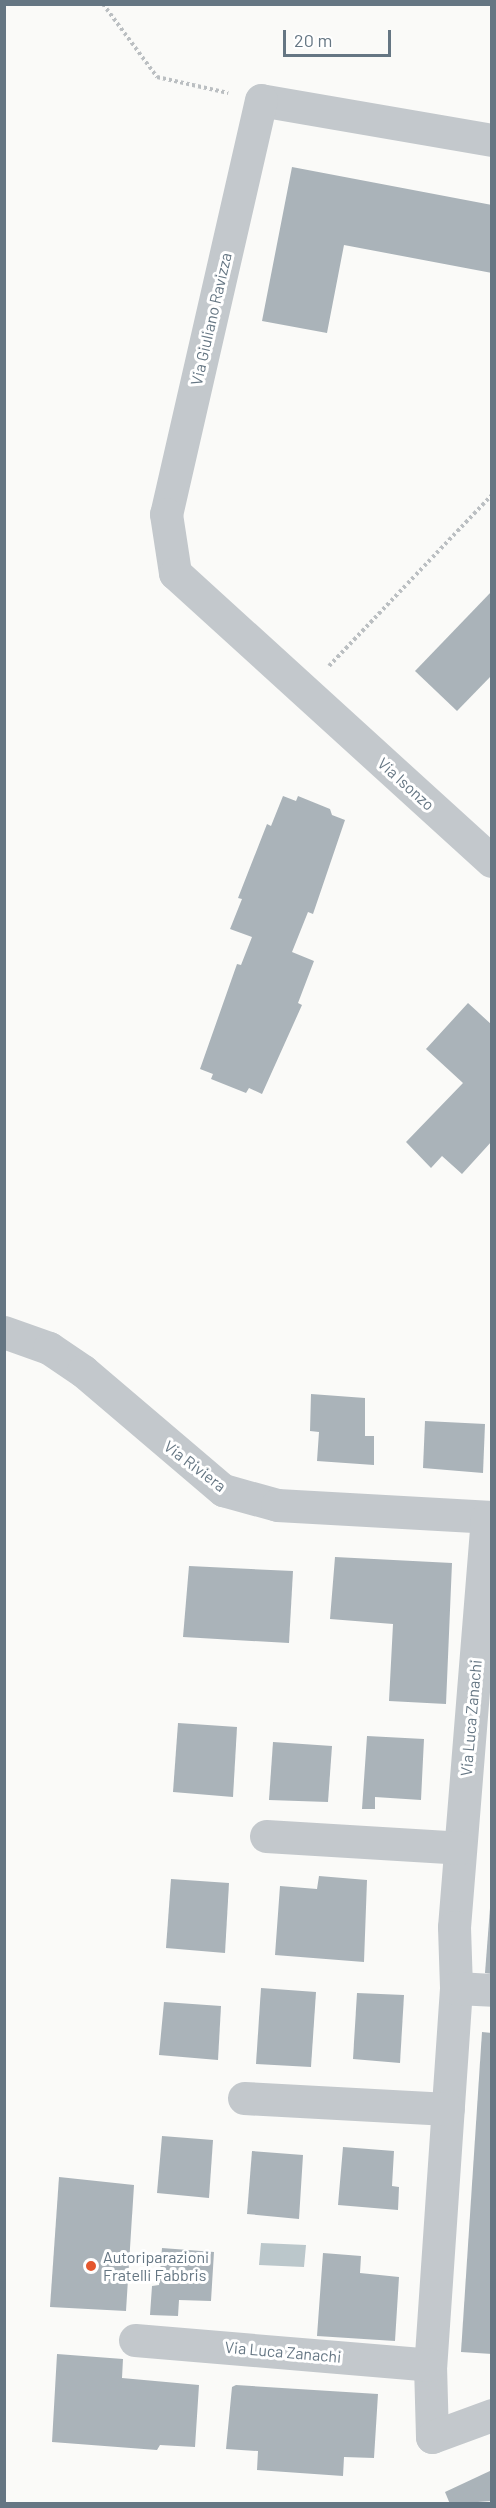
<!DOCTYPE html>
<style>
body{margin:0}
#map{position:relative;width:496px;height:2508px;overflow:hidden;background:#fafaf8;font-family:Barlow,sans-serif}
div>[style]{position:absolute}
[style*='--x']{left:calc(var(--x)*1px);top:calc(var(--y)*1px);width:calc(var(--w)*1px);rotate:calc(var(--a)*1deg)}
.water>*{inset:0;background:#bbc7cb}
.building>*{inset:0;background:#aab3b9}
.path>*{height:4px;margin-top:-2px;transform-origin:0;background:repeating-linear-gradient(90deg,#bbbfc2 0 3px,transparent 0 6px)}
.minor>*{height:33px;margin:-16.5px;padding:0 16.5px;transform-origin:16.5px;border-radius:16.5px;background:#c3c8cc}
.dots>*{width:16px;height:16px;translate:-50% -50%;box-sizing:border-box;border:3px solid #fff;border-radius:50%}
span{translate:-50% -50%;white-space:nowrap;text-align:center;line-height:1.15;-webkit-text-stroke:6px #fff;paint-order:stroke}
.street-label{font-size:16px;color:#657683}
.poi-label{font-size:16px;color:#657683}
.left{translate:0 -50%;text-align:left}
.frame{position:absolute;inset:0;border:6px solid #657683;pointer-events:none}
.scale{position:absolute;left:283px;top:30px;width:108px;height:27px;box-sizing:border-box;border:3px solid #657683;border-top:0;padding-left:8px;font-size:18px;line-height:21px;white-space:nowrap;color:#657683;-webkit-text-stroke:4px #fff;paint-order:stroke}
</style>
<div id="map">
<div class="water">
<div style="clip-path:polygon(261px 2243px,306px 2245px,304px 2267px,259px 2265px)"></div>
</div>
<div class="building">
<div style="clip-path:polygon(292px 167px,492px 205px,492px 273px,344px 245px,327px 333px,262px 321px)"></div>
<div style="clip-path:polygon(492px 591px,492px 675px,457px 711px,415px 671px)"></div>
<div style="clip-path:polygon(283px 796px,296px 801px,298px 796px,330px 809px,332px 815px,345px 820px,313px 914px,308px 912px,292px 952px,314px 961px,298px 1003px,302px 1005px,262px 1094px,249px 1088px,246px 1093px,211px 1079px,213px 1074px,200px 1069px,237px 964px,241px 965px,252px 937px,230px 929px,242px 899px,238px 898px,267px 824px,271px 826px)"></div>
<div style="clip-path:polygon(468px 1003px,492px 1025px,492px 1141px,462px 1174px,442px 1156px,431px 1168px,406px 1142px,463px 1083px,426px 1049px)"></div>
<div style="clip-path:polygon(311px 1394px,365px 1398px,365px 1436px,374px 1436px,374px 1465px,317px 1461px,319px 1432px,310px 1431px)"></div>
<div style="clip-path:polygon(425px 1421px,485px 1424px,483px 1473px,423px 1468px)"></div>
<div style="clip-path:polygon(335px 1557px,452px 1563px,446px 1704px,389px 1701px,393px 1624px,330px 1619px)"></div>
<div style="clip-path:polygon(189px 1566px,293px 1571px,289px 1643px,183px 1637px)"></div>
<div style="clip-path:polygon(178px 1723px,237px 1727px,233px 1797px,173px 1792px)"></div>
<div style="clip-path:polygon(367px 1736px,424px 1739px,421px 1800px,375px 1797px,375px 1809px,362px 1809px)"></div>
<div style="clip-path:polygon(273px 1742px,332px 1746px,328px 1802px,269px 1800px)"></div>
<div style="clip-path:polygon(319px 1876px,367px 1880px,364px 1962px,275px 1955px,280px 1886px,317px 1889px)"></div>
<div style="clip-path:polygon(171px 1879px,229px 1883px,225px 1953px,166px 1948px)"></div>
<div style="clip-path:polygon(490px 1908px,492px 1908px,492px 1974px,485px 1973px)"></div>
<div style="clip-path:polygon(261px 1988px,316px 1992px,311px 2067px,256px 2064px)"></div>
<div style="clip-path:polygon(357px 1993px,404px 1995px,400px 2063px,353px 2059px)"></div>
<div style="clip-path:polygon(164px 2002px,221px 2006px,218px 2060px,159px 2055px)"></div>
<div style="clip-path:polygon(482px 2032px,492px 2033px,492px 2354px,461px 2352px)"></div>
<div style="clip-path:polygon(162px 2136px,213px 2140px,209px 2198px,157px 2193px)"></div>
<div style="clip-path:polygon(343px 2147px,394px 2151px,392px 2186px,399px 2187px,398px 2210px,338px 2205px)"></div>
<div style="clip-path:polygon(252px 2151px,303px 2155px,299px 2219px,247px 2214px)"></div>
<div style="clip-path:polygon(59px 2177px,134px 2185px,126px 2311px,50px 2307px)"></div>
<div style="clip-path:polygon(162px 2248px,214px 2252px,211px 2301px,179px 2300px,178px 2316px,150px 2315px,152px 2286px,159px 2285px)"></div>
<div style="clip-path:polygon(323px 2253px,361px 2256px,360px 2273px,399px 2277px,395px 2341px,317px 2336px)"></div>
<div style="clip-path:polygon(57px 2354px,123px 2359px,122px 2378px,199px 2385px,195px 2447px,160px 2445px,157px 2450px,52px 2442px)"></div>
<div style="clip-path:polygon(236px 2385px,378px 2394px,374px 2458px,344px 2457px,343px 2476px,257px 2470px,258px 2451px,226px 2449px,232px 2387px)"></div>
<div style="clip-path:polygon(492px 2470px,492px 2501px,450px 2504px,445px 2492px)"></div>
</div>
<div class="path">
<div style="--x:103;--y:4;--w:91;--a:53.5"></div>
<div style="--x:157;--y:77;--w:73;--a:12.7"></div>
<div style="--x:329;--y:666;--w:236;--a:-46.4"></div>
</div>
<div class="minor">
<div style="--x:492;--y:140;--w:234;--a:-170.2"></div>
<div style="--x:261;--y:100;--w:425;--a:102.9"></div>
<div style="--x:166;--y:514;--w:60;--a:81.3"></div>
<div style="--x:175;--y:573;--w:428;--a:42.3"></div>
<div style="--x:4;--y:1332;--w:48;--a:19.6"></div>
<div style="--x:49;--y:1348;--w:41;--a:34.1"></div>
<div style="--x:83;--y:1371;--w:184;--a:40.4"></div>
<div style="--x:223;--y:1490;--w:56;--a:15.5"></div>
<div style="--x:277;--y:1505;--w:215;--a:3.2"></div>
<div style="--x:487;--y:1517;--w:411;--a:94.6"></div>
<div style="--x:454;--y:1927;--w:61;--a:88.1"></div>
<div style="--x:456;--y:1988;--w:378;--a:93.9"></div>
<div style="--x:430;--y:2365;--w:72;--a:88.4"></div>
<div style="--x:432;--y:2437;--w:64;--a:-20.1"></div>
<div style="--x:266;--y:1836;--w:194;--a:3.5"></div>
<div style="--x:456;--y:1988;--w:36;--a:3"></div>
<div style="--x:244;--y:2098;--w:204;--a:3.1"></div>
<div style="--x:135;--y:2340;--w:296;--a:4.8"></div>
</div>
<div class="dots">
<div style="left:91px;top:2266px;background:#e4572e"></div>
</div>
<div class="street-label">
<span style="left:211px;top:319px;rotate:-77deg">Via Giuliano Ravizza</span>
<span style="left:406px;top:784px;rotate:42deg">Via Isonzo</span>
<span style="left:195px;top:1466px;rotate:37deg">Via Riviera</span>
<span style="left:471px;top:1718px;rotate:-85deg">Via Luca Zanachi</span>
<span style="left:283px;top:2352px;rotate:5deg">Via Luca Zanachi</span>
</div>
<div class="poi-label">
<span class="left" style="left:103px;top:2266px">Autoriparazioni<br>Fratelli Fabbris</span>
</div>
<div class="frame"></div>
<div class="scale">20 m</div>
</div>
